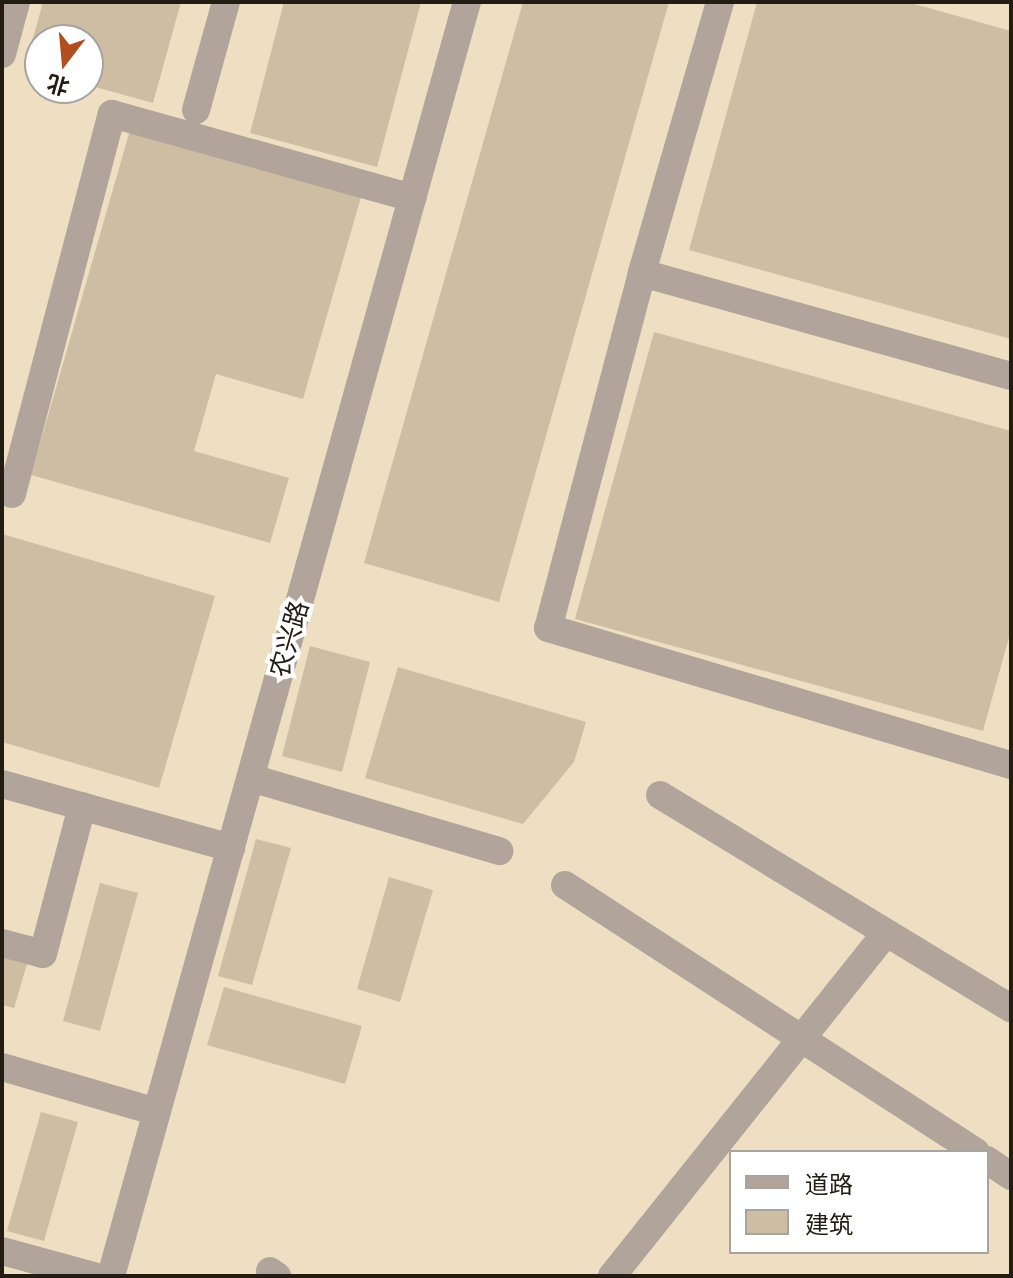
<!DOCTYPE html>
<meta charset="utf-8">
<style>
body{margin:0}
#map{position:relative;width:1013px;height:1278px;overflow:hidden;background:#eedfc2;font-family:Quicksand,"Noto Sans SC",sans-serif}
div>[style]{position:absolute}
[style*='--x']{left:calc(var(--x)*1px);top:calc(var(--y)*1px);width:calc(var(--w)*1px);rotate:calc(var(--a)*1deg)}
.building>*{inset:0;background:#cdbea3}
.minor>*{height:28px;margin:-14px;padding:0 14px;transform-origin:14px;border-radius:14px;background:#b0a49b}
span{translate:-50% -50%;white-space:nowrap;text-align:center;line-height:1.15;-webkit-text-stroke:8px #fff;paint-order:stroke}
.street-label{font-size:26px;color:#221c12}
.frame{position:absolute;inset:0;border:4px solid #221c12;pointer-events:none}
.legend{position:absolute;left:729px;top:1150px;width:260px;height:104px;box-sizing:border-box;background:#fff;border:2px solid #a7a4a0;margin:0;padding:10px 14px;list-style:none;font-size:24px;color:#221c12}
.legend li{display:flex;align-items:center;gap:16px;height:40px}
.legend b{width:40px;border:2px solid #a7a4a0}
.north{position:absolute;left:24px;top:24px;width:80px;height:80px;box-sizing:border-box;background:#fff;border:2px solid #a7a4a0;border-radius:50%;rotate:196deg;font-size:22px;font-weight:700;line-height:32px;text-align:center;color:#221c12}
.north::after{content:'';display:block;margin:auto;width:28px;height:36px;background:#b24d1f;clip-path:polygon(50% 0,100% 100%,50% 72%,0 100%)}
</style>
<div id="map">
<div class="building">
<div style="clip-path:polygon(43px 2px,181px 2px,153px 103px,88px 85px,88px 40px,40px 40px,40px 71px,25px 67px)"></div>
<div style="clip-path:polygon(284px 2px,421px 2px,377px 167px,250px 133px)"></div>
<div style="clip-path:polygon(523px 2px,669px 2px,499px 602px,364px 563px)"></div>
<div style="clip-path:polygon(757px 2px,907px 2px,1011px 31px,1011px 339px,689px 250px)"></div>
<div style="clip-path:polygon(130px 130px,361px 197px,303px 399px,216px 374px,194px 451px,289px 478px,270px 543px,31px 475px)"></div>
<div style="clip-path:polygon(654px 332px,1011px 431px,1011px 630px,983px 731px,575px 619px)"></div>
<div style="clip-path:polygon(2px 534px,215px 596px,159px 788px,2px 742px)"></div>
<div style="clip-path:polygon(310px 646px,370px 662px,342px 772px,282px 756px)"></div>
<div style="clip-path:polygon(398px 667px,586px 722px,574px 762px,523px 824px,365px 778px)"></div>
<div style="clip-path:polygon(256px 839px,291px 848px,252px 985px,218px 976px)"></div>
<div style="clip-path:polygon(389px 877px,433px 890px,400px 1002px,357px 989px)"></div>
<div style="clip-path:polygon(100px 883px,138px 893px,100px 1031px,63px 1021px)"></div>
<div style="clip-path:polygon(2px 957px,27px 964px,14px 1008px,2px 1005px)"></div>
<div style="clip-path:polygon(224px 987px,362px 1026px,345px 1084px,207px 1045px)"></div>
<div style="clip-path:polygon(41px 1112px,78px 1122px,44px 1241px,7px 1231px)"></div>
</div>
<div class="minor">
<div style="--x:720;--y:2;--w:282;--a:106.1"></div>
<div style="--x:642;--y:273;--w:383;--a:15.6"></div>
<div style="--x:2;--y:54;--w:54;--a:-74.9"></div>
<div style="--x:196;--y:110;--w:112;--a:-74.5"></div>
<div style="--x:642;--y:273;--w:367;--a:104.8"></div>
<div style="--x:548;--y:628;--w:483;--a:16.5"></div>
<div style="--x:12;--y:494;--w:393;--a:-75.3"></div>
<div style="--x:112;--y:114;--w:312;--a:15.6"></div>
<div style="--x:251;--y:778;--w:259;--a:16.4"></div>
<div style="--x:2;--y:784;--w:238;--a:15.6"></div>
<div style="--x:660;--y:795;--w:411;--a:31.3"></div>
<div style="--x:565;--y:885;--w:490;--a:33"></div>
<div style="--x:2;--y:943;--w:42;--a:15"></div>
<div style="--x:43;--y:954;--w:153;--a:-75.2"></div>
<div style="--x:2;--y:1067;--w:161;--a:16.2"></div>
<div style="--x:987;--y:1160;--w:29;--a:34"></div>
<div style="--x:2;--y:1251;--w:95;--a:15.2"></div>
<div style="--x:270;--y:1271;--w:9;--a:36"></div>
<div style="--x:111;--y:1276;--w:1323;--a:-74.39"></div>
<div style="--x:612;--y:1276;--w:439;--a:-51.4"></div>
</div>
<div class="street-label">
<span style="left:289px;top:639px;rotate:-74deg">农兴路</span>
</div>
<div class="frame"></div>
<ul class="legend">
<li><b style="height:10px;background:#b0a49b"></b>道路</li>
<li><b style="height:22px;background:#cdbea3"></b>建筑</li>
</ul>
<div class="north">北</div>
</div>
